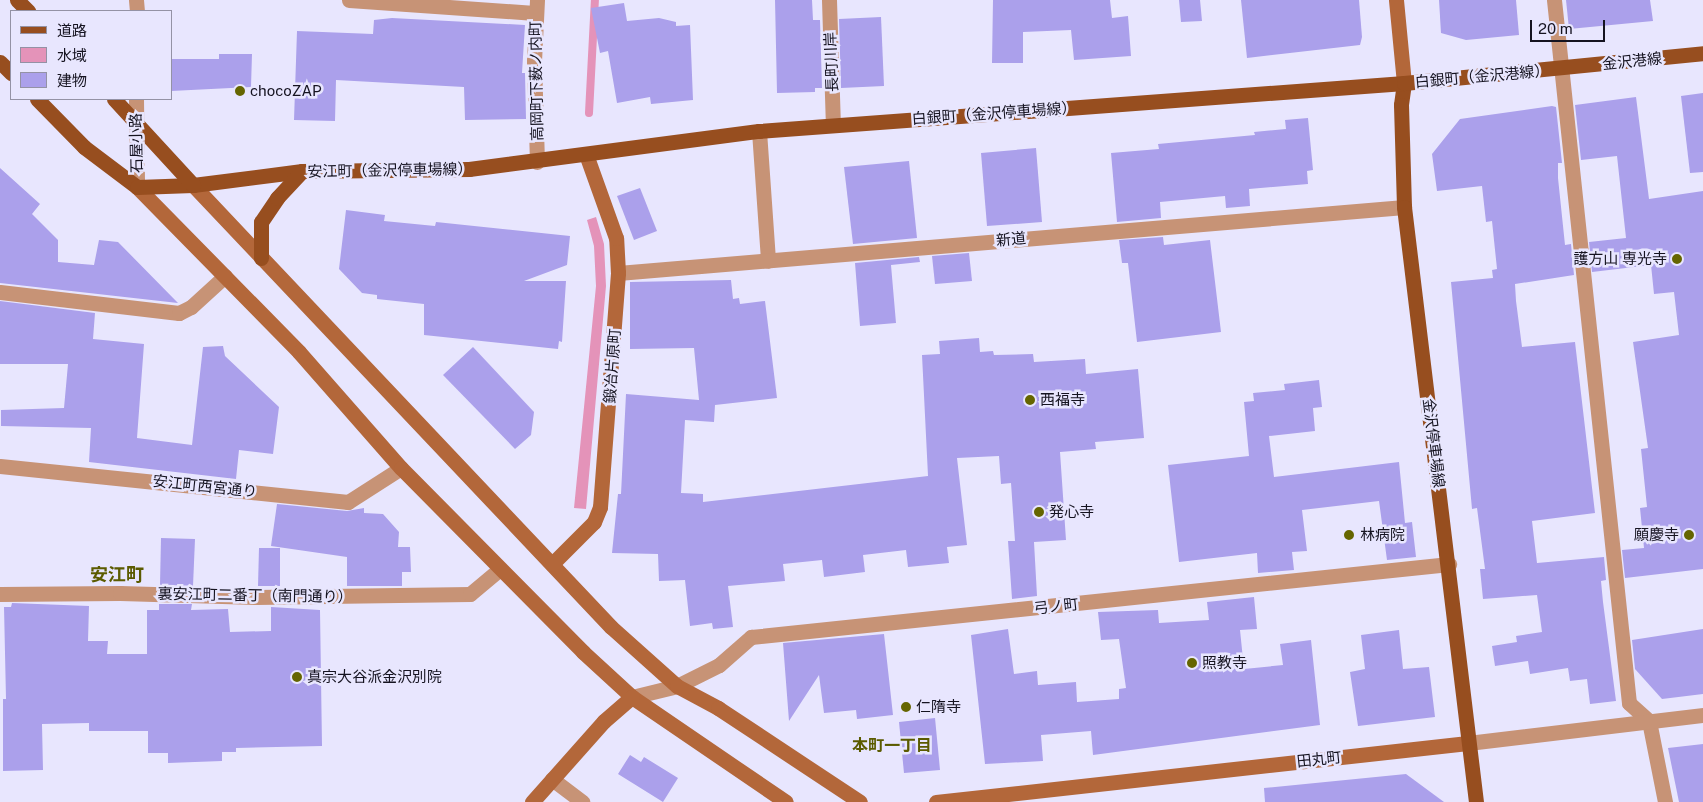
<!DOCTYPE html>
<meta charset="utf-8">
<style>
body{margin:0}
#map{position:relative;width:1703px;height:802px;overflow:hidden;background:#e8e6fe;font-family:"Public Sans","Noto Sans JP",sans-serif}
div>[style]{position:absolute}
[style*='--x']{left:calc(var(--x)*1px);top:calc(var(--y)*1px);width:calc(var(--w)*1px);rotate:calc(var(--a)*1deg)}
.water>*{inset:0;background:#e493b9}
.stream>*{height:8px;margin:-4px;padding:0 4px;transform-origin:4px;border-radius:4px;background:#e493b9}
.building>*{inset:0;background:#aba0eb}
.street>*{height:15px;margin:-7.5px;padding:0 7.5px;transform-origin:7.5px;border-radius:7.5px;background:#c79376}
.secondary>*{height:15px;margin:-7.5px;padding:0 7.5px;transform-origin:7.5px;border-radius:7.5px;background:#b3673a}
.primary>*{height:15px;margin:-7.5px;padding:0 7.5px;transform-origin:7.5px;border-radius:7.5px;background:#974e1f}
.dots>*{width:14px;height:14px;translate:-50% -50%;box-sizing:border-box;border:2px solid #e8e6fe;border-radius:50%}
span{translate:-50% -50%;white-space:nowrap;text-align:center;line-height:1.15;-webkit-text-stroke:5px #e8e6fe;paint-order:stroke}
.street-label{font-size:15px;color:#151320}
.poi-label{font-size:15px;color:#151320}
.left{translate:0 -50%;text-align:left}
.right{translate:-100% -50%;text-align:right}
.neighbourhood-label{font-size:16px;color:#5b5b00;font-weight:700}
.quarter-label{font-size:18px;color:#5b5b00;font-weight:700}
.legend{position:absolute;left:10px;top:10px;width:162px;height:90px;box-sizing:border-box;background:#e8e6fe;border:1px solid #9492a5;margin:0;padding:6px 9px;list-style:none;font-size:15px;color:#151320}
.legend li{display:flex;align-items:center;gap:10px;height:25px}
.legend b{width:25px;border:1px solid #9492a5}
.scale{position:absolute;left:1530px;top:20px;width:75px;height:22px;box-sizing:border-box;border:2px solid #151320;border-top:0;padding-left:6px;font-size:15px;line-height:18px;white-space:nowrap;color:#151320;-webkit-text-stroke:4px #e8e6fe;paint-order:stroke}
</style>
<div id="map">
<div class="water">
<div style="clip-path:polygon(596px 217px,604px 244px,606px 286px,586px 509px,574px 508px,596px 286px,594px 246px,587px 220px)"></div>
</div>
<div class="stream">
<div style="--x:589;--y:113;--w:113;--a:-87"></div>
</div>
<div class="building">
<div style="clip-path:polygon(775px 0,812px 0,813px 20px,820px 20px,822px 88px,815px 88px,815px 92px,777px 93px)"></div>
<div style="clip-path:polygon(993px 0,1110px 0,1112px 18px,1128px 16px,1131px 56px,1074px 60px,1071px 30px,1023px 32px,1023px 63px,992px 63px)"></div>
<div style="clip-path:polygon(1179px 0,1200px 0,1202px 21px,1181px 22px)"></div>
<div style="clip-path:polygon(1241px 0,1359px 0,1362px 37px,1360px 45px,1247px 58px)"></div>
<div style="clip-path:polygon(1439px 0,1516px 0,1519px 35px,1466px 40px,1441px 33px)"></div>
<div style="clip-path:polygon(1566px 0,1650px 0,1653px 21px,1569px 29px)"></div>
<div style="clip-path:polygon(624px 3px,627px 21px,659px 18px,676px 22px,676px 26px,690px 25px,693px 100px,651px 104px,650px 97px,617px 103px,608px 51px,600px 53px,591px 8px)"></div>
<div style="clip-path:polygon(881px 17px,884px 86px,841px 88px,839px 19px)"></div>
<div style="clip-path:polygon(392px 18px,525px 25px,522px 73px,525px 73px,526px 119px,465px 120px,464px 87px,336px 80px,335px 121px,294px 120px,297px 31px,373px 34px,374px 20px)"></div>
<div style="clip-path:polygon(219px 54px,252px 54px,251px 87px,171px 91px,171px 59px,219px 59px)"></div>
<div style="clip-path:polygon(1703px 93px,1703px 172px,1690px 173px,1681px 96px)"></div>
<div style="clip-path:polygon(1636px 97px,1649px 199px,1703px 191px,1703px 569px,1625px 578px,1622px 550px,1644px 548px,1640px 508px,1647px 507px,1641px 449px,1648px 448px,1633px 342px,1679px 335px,1674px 292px,1654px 294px,1651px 265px,1592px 272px,1589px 242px,1626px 238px,1617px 156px,1581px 160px,1575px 105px)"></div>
<div style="clip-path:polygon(1552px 106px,1556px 107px,1562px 163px,1558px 163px,1558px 178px,1565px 245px,1571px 244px,1574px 275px,1515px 284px,1516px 301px,1522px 347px,1575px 342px,1595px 513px,1532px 521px,1537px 563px,1604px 557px,1606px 580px,1601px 581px,1603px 602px,1616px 701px,1590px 704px,1587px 679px,1570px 681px,1568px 668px,1530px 674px,1528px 661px,1495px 666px,1492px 646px,1517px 642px,1516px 636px,1542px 632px,1537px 595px,1483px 599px,1480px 569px,1485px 569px,1477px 508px,1472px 509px,1451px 282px,1493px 278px,1492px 270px,1497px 269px,1492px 221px,1486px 222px,1482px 186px,1437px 191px,1432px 154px,1460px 119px)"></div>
<div style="clip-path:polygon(1308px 118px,1313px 170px,1307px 171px,1308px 184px,1249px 189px,1250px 206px,1226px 208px,1225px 196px,1160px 202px,1161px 218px,1117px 222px,1111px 153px,1159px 149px,1158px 144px,1255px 135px,1254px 132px,1286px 129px,1285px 120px)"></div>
<div style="clip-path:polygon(1036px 148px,1042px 222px,987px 226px,981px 153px)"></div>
<div style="clip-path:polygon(909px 161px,917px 238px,853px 244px,844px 167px)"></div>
<div style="clip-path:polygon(0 168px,40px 204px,32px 214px,58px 240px,58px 262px,94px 265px,99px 240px,118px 242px,178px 303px,0 283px)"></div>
<div style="clip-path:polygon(640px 188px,657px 231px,634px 240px,617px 196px)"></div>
<div style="clip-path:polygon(346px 210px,385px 215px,384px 221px,435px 226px,436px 222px,570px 236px,567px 265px,524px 281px,566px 281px,562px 342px,559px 341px,558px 349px,424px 335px,424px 304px,377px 299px,377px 295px,362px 293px,339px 269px)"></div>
<div style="clip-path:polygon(1163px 237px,1164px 245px,1210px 240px,1221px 332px,1137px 342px,1128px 263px,1122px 263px,1119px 240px)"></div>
<div style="clip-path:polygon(969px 253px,972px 281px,935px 284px,932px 256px)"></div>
<div style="clip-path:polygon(919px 257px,920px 262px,891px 265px,896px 323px,860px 326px,855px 263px)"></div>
<div style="clip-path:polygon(731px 280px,733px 299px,739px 298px,740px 304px,765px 301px,777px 398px,715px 405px,714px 422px,685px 420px,681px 493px,703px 494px,703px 502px,928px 476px,922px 355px,940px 354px,939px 341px,979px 338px,980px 352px,993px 351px,994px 355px,1033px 354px,1034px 362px,1085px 359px,1086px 374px,1138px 369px,1144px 438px,1095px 442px,1096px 449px,1060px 452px,1066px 540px,1034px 542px,1037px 596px,1012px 599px,1008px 541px,1015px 541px,1011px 483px,1001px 484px,999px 456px,957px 458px,967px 545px,947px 547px,949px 563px,908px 567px,906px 550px,863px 555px,865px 572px,824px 577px,822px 560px,783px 564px,785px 581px,728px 586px,733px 627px,713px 629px,712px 623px,690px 626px,685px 580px,659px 581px,658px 554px,612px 553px,618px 494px,621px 494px,626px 394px,699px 400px,694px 348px,630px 349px,630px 282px)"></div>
<div style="clip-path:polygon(0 301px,95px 313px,93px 339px,144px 344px,137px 438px,192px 445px,203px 347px,223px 346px,225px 356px,279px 407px,273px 454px,239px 450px,236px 479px,89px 462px,91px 428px,1px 426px,1px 410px,64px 408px,68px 364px,0 364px)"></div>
<div style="clip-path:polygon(473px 347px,534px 412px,531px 435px,515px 449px,443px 375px)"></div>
<div style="clip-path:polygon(1319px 380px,1322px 407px,1313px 408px,1315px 431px,1269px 436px,1274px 477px,1399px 462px,1405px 523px,1412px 522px,1416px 557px,1387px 560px,1379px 501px,1302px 510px,1307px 551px,1292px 552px,1294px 570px,1258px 573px,1257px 553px,1179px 562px,1168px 465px,1249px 456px,1244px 402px,1254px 401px,1253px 393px,1285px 390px,1284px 384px)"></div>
<div style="clip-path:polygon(277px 504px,347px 511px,364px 508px,364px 513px,383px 514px,399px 532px,398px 547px,410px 547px,411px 572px,402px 572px,402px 586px,347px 586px,347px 557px,271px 546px)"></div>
<div style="clip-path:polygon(161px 538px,195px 539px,193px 586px,160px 585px)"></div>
<div style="clip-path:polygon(259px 548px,280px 548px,280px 586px,258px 586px)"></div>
<div style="clip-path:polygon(1254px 597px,1257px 629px,1240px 630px,1244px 669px,1283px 665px,1280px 644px,1311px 640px,1320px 725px,1093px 755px,1091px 731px,1041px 735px,1043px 761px,985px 764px,971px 635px,1008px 629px,1014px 674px,1037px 671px,1038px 685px,1076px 682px,1077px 702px,1119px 699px,1119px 689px,1126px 688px,1119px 639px,1101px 640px,1098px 612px,1158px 610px,1159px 623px,1209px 620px,1207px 602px)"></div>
<div style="clip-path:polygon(12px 603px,89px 606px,88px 641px,108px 641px,107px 654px,147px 654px,147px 610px,159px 610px,159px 604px,192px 604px,191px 610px,228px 609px,230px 632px,271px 631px,271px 607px,320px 610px,322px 746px,236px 748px,236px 752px,222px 752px,222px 761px,168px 763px,168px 753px,148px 753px,148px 731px,89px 731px,89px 723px,42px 724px,43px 770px,3px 771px,3px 699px,6px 699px,4px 607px,11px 607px)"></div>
<div style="clip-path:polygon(1703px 629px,1703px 694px,1662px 699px,1635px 669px,1632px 640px)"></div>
<div style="clip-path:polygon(1399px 630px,1403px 669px,1429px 667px,1435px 717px,1358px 726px,1350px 672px,1365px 669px,1361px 635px)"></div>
<div style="clip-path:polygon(884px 634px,893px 715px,857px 719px,856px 710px,824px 713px,819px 675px,789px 721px,783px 643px)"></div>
<div style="clip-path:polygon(935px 718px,940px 770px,904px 773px,899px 722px)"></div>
<div style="clip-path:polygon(1703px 744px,1703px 802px,1679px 802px,1668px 748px)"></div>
<div style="clip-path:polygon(630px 755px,641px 762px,644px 757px,678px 778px,663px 802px,618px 774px)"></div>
<div style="clip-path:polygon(1406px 774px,1444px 802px,1265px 802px,1264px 788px)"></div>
</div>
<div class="street">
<div style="--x:136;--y:0;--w:11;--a:85"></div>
<div style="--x:349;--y:0;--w:186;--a:4"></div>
<div style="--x:537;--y:0;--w:61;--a:92.8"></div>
<div style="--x:534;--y:61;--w:101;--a:88.3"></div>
<div style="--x:829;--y:0;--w:125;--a:88.2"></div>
<div style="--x:1554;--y:0;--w:707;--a:83.91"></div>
<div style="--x:1629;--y:703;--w:27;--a:42"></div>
<div style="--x:1649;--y:721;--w:83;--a:78.8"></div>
<div style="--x:136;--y:99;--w:88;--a:89.3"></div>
<div style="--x:759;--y:131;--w:130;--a:86"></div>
<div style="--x:618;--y:273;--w:789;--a:-4.8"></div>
<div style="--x:0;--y:292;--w:180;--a:6.7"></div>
<div style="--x:179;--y:313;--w:13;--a:-27"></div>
<div style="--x:191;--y:307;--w:46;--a:-42.4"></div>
<div style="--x:0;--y:466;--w:350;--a:5.9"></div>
<div style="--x:348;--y:502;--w:63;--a:-32.7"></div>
<div style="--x:0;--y:594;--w:120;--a:-0.5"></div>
<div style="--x:120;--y:593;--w:136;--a:1.7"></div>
<div style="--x:256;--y:597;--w:214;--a:-0.8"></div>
<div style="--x:470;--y:594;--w:39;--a:-40"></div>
<div style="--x:632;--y:697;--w:46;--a:-13.7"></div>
<div style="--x:677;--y:686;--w:47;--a:-26.6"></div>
<div style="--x:719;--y:665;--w:43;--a:-41.2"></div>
<div style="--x:751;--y:637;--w:702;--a:-5.97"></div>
<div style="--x:1468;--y:743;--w:237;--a:-6.8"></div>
<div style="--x:552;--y:779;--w:38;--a:37"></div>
</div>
<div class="secondary">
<div style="--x:1396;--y:0;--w:83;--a:84.5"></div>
<div style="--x:193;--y:185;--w:608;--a:46.6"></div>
<div style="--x:611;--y:627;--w:89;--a:41.8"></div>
<div style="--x:677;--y:686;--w:47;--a:28.2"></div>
<div style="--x:718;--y:708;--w:170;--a:33.5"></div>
<div style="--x:137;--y:187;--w:231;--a:45.5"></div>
<div style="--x:299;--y:352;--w:154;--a:48.7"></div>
<div style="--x:401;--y:468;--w:259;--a:45.3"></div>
<div style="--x:583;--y:652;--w:67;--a:42.6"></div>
<div style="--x:632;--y:697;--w:186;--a:34.3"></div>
<div style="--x:552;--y:564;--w:59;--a:-45"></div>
<div style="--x:594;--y:522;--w:16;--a:-68"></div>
<div style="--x:600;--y:507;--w:235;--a:-85.6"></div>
<div style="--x:618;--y:273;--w:35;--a:-93"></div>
<div style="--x:616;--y:238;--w:89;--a:-109.7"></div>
<div style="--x:532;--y:802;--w:108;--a:-48.4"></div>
<div style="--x:604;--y:721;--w:37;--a:-41"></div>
<div style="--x:936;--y:802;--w:535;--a:-6.33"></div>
</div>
<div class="primary">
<div style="--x:17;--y:0;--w:16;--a:45"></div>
<div style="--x:0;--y:62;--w:16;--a:45"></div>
<div style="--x:1404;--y:83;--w:22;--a:98"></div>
<div style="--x:1401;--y:105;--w:102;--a:88.3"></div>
<div style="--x:1404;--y:207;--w:599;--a:83.1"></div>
<div style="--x:37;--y:99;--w:67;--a:45.6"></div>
<div style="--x:84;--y:147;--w:66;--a:37"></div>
<div style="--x:137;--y:187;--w:56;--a:-2"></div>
<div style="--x:193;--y:185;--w:110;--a:-7.3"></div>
<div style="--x:302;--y:171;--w:167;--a:-0.7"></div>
<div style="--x:469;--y:169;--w:292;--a:-7.5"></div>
<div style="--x:759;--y:131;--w:647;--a:-4.26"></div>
<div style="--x:1404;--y:83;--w:301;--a:-5.7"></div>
<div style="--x:114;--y:99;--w:117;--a:47.4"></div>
<div style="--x:261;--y:258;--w:36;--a:-90"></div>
<div style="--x:261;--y:222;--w:29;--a:-56"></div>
<div style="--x:277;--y:198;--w:37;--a:-47"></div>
</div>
<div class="dots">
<div style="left:240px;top:91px;background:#656500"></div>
<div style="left:1677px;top:259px;background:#656500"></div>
<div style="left:1030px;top:400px;background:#656500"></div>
<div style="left:1039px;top:512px;background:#656500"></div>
<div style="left:1349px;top:535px;background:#656500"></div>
<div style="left:1689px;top:535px;background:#656500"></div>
<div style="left:1192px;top:663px;background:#656500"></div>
<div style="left:297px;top:677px;background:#656500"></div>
<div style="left:906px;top:707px;background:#656500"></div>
</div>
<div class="street-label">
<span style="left:1632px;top:61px;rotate:-6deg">金沢港線</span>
<span style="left:831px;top:62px;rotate:-92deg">長町川岸</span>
<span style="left:1482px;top:76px;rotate:-5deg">白銀町（金沢港線）</span>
<span style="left:536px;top:81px;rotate:-91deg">高岡町下薮ノ内町</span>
<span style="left:994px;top:113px;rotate:-4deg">白銀町（金沢停車場線）</span>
<span style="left:136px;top:143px;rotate:-91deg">石屋小路</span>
<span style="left:390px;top:170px;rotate:-1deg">安江町（金沢停車場線）</span>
<span style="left:1011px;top:239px;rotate:-5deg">新道</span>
<span style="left:612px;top:366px;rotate:-86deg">鍛冶片原町</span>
<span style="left:1434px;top:443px;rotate:83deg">金沢停車場線</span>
<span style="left:205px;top:486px;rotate:6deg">安江町西宮通り</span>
<span style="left:255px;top:595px;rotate:1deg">裏安江町二番丁（南門通り）</span>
<span style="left:1056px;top:606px;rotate:-6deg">弓ノ町</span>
<span style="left:1319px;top:759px;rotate:-6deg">田丸町</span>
</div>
<div class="poi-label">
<span class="left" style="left:250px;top:91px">chocoZAP</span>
<span class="right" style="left:1667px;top:259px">護方山 専光寺</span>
<span class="left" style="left:1040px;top:400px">西福寺</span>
<span class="left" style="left:1049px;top:512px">発心寺</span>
<span class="left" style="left:1360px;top:535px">林病院</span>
<span class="right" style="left:1679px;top:535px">願慶寺</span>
<span class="left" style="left:1202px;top:663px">照教寺</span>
<span class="left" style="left:307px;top:677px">真宗大谷派金沢別院</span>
<span class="left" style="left:916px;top:707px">仁隋寺</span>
</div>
<div class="neighbourhood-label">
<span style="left:892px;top:746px">本町一丁目</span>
</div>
<div class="quarter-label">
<span style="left:117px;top:575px">安江町</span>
</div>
<ul class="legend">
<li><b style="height:6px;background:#974e1f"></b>道路</li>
<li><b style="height:14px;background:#e493b9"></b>水域</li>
<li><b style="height:14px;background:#aba0eb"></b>建物</li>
</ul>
<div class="scale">20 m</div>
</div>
